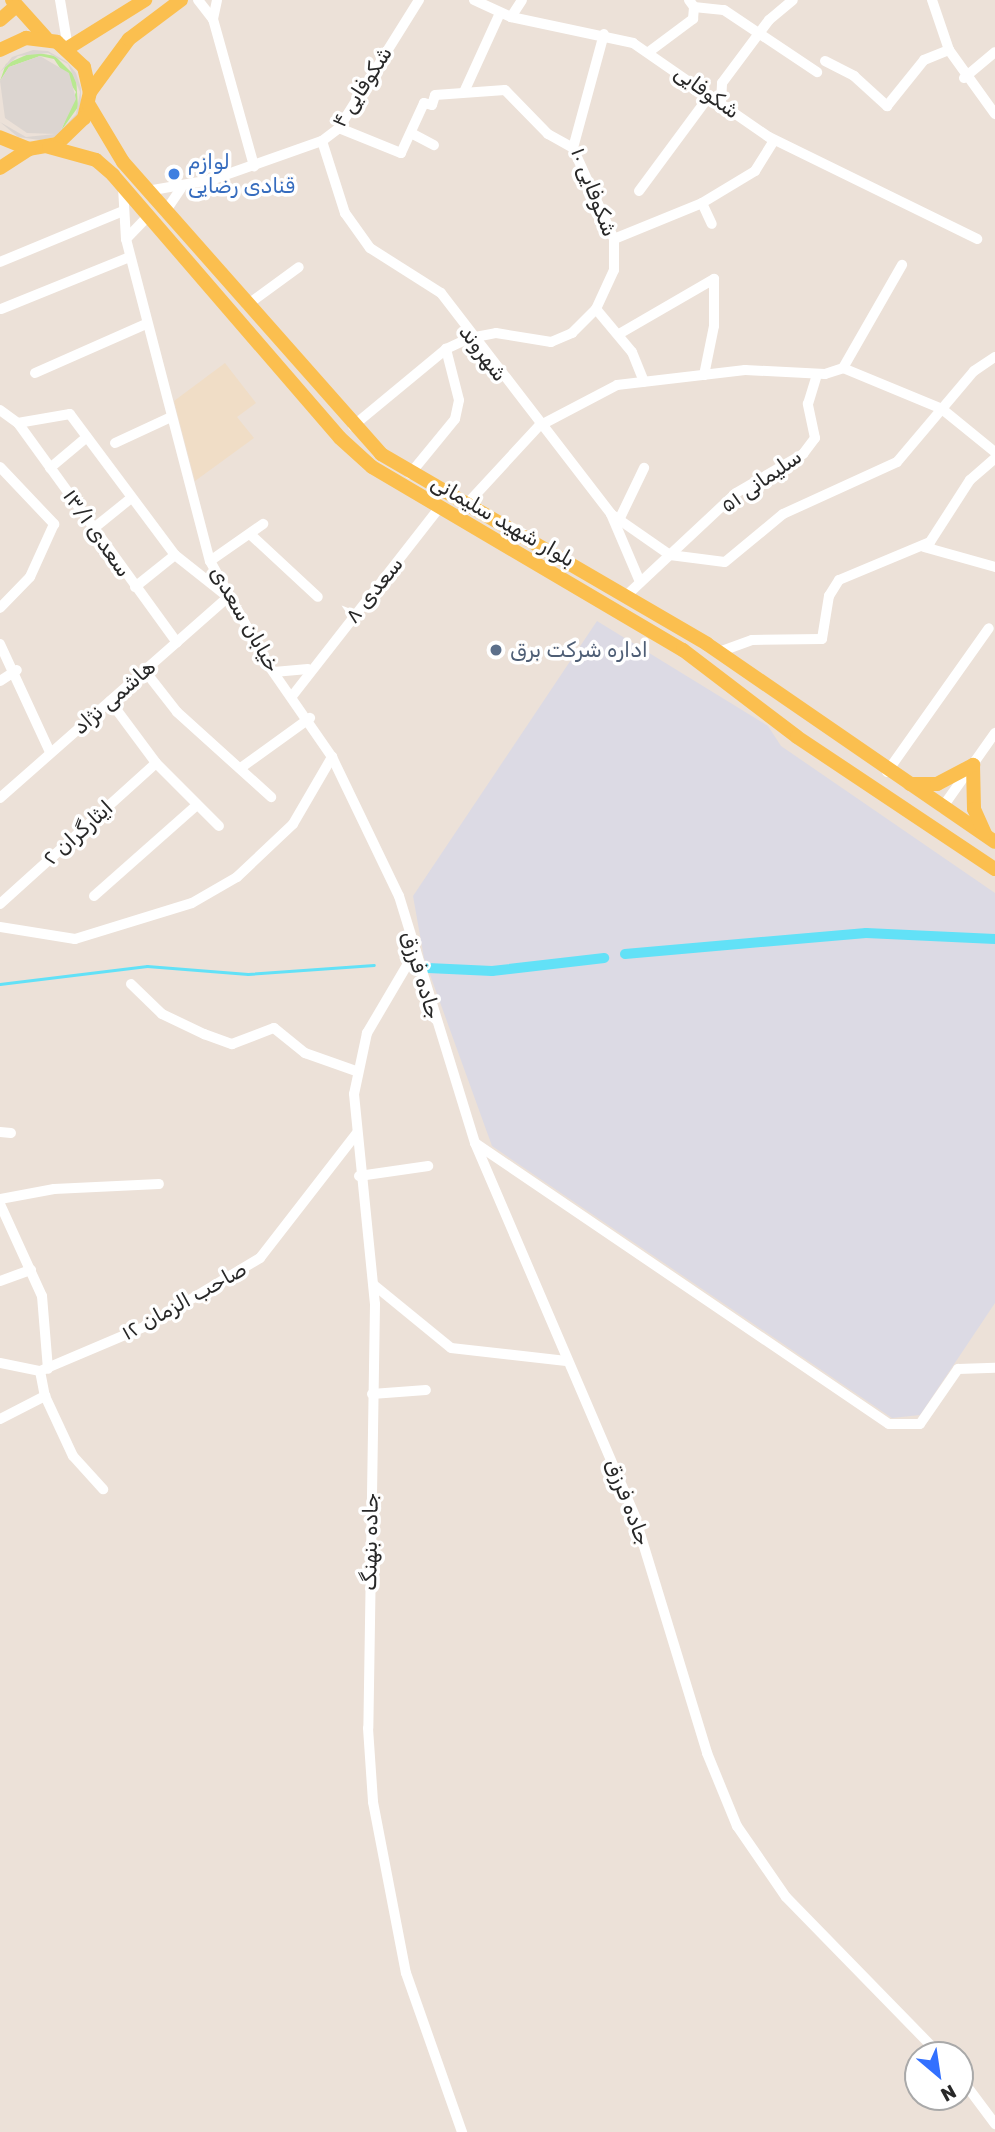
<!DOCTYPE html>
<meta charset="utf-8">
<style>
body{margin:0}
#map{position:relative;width:995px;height:2132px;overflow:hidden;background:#ece1d8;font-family:Rubik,"Noto Sans Arabic",sans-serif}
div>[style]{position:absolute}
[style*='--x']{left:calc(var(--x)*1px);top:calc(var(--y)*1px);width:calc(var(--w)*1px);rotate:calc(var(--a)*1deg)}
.industrial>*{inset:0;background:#dcdae4}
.education>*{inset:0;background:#f0ddc6}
.green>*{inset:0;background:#b8e890}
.plaza>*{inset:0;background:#dcd5d0}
.stream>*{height:2.5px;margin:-1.25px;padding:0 1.25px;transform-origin:1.25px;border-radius:1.25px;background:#62e1f7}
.canal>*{height:10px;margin:-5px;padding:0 5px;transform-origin:5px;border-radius:5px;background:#62e1f7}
.minor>*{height:10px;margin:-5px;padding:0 5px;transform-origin:5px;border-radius:5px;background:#fff}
.major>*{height:14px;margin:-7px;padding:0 7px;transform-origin:7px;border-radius:7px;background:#fbbf4f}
.dots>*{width:19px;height:19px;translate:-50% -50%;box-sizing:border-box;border:4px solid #fff;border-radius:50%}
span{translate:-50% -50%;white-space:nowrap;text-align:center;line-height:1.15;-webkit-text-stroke:7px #fff;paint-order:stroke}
.street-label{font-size:21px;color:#282828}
.shop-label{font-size:21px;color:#366cbe}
.left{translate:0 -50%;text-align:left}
.service-label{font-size:21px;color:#4e5e75}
.north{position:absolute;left:904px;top:2041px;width:70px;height:70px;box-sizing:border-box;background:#fff;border:2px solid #a9a9a9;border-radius:50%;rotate:151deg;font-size:19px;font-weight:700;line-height:28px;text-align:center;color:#282828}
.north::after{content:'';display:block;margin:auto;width:24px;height:32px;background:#3270ff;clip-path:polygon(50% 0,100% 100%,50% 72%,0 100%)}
</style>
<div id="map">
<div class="industrial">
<div style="clip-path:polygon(597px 621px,768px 726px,781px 746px,995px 893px,995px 1303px,920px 1415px,892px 1418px,492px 1146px,424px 958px,413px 896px)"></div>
</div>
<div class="education">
<div style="clip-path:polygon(225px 363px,256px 403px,237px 417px,254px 438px,195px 481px,174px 401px)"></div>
</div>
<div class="green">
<div style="clip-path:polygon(33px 52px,55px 56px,76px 77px,78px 107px,61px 131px,76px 92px,54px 59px,40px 56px,9px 67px,0 81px,6px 64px)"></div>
</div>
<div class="plaza">
<div style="clip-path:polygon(33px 50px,48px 51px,67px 62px,76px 73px,81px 88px,81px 102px,77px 117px,55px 137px,40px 140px,18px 137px,0 122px,26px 137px,55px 134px,27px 133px,5px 118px,0 81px,9px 67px,40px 56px,69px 73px,76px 99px,61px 130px,76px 114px,80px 92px,68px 64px,48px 53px,18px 56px,0 72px,12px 57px)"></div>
</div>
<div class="stream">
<div style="--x:0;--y:984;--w:148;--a:-7"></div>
<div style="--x:147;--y:966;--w:101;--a:4.5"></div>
<div style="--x:248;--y:974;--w:126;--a:-4.1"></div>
</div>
<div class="canal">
<div style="--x:625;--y:954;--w:242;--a:-5"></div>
<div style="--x:866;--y:933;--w:129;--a:2.7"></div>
<div style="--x:428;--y:968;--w:64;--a:2.7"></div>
<div style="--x:492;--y:971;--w:113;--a:-6.6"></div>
</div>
<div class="minor">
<div style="--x:60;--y:0;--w:49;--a:80.5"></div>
<div style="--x:198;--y:0;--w:24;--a:52"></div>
<div style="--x:213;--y:19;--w:153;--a:74.4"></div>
<div style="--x:474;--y:0;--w:41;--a:24.7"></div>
<div style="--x:511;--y:17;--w:125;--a:12"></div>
<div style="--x:633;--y:43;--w:165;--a:34.7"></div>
<div style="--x:769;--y:137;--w:232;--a:26.1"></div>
<div style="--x:689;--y:0;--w:9;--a:54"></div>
<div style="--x:694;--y:7;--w:30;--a:6"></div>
<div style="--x:724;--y:10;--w:112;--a:33.7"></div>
<div style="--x:932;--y:0;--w:53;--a:71.2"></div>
<div style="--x:949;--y:50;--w:79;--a:54.3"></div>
<div style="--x:511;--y:17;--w:20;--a:-57"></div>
<div style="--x:213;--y:19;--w:19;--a:-78"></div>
<div style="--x:650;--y:51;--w:54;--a:-36.7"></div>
<div style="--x:693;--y:19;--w:12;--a:-85"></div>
<div style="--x:825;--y:61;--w:33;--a:27"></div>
<div style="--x:854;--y:76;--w:45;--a:42.3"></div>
<div style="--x:887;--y:106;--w:59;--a:-51.2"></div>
<div style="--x:924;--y:60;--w:27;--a:-22"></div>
<div style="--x:964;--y:78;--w:40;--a:-40"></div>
<div style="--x:464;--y:92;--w:87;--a:-65.5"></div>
<div style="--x:721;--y:103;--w:20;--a:-87"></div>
<div style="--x:722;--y:83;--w:79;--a:-53.3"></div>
<div style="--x:769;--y:20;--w:31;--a:-40"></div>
<div style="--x:339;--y:128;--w:67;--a:22"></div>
<div style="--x:401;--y:153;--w:55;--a:-65.3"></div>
<div style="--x:424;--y:103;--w:8;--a:14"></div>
<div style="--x:432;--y:105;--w:10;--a:-73"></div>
<div style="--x:435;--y:95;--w:70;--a:-4.1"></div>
<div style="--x:505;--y:90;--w:62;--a:45.7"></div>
<div style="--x:548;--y:134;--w:29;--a:29"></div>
<div style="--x:411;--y:133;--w:26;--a:28"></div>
<div style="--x:322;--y:141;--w:76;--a:72.3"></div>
<div style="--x:345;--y:213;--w:43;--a:54.5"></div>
<div style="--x:370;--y:248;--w:84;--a:32.4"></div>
<div style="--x:441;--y:293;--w:279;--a:52.4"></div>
<div style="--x:611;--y:514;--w:72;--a:34.8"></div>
<div style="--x:670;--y:555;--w:55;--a:7.3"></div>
<div style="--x:725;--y:562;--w:75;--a:-39.6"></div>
<div style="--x:783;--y:514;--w:125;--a:-24.5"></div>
<div style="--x:897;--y:462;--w:119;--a:-49.8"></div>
<div style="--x:974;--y:371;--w:25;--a:-34"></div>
<div style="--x:123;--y:187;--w:52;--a:86.7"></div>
<div style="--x:126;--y:239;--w:333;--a:75.4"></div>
<div style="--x:210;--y:561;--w:120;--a:60.7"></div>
<div style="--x:269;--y:666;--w:111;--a:55.3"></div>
<div style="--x:332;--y:757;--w:154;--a:64.3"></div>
<div style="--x:399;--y:896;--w:258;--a:72.9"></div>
<div style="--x:475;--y:1143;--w:407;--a:66.8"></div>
<div style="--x:635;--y:1517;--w:247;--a:73"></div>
<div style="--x:707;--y:1753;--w:79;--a:67.7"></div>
<div style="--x:737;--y:1826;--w:86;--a:55.4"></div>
<div style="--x:786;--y:1897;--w:221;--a:45.7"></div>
<div style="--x:147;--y:191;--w:65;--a:-9.8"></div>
<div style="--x:211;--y:180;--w:118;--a:-19.4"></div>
<div style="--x:322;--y:141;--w:21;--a:-37"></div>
<div style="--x:339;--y:128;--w:151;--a:-58"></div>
<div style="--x:639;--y:191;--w:119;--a:-53.5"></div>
<div style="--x:702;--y:203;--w:23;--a:65"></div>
<div style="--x:165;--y:212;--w:29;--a:-56"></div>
<div style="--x:126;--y:239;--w:32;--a:-46"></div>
<div style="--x:614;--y:239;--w:95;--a:-22.2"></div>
<div style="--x:702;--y:203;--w:62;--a:-31.1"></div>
<div style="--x:755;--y:171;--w:36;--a:-58"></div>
<div style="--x:0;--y:262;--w:131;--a:-22.5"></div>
<div style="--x:247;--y:305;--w:64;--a:-36.2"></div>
<div style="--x:1;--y:309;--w:139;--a:-22"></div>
<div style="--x:596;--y:309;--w:56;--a:50.1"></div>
<div style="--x:632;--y:352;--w:32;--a:68"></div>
<div style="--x:619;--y:334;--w:110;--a:-30.1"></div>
<div style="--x:714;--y:279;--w:47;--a:90"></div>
<div style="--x:714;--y:326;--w:50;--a:101.5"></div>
<div style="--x:843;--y:368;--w:119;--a:-60.2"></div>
<div style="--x:35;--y:373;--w:121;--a:-23.8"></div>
<div style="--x:0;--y:410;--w:22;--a:36"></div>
<div style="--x:18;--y:423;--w:271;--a:54.1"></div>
<div style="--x:353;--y:426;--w:121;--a:-39.6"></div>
<div style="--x:446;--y:349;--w:26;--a:-25"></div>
<div style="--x:470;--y:338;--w:26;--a:-11"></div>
<div style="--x:496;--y:333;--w:56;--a:9.3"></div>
<div style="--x:551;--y:342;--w:23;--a:-23"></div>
<div style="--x:572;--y:333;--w:34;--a:-45"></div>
<div style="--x:596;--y:309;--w:43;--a:-65.2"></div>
<div style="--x:614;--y:270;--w:31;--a:-90"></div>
<div style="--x:614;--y:239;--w:100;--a:-114.3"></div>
<div style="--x:573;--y:148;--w:118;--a:-74.8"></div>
<div style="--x:115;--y:443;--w:60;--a:-24.8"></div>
<div style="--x:0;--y:467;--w:79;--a:46.5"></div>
<div style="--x:54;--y:524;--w:58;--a:114.4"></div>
<div style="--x:30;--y:577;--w:43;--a:134.1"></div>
<div style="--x:50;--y:468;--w:48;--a:-40"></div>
<div style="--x:410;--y:474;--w:71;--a:-50.7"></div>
<div style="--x:455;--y:419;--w:19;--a:-78"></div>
<div style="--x:459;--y:400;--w:53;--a:-104.3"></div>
<div style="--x:466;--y:505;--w:108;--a:-47.3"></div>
<div style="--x:539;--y:426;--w:88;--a:-27.7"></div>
<div style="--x:617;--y:385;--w:129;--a:-6.7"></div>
<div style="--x:745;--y:370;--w:80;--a:2.9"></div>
<div style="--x:825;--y:374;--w:19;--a:-18"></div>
<div style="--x:843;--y:368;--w:107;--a:22.5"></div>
<div style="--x:942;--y:409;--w:68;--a:39.1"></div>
<div style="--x:611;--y:514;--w:74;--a:66.9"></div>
<div style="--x:619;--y:520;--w:58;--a:-64.3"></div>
<div style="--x:94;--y:528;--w:46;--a:-38.9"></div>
<div style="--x:251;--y:535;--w:91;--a:42.8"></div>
<div style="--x:924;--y:547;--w:74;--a:15.7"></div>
<div style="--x:210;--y:561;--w:65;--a:-34.9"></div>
<div style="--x:135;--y:587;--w:51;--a:-38.7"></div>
<div style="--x:627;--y:595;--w:149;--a:-43.1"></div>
<div style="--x:736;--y:493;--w:78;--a:-30.2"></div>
<div style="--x:803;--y:454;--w:20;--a:-53"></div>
<div style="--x:815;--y:438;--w:35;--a:-102"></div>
<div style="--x:808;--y:404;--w:31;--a:-73"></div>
<div style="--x:0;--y:644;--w:119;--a:65.2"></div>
<div style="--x:719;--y:652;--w:35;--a:-20"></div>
<div style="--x:752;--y:640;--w:70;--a:-0.8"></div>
<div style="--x:822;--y:639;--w:44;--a:-80.8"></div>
<div style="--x:829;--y:596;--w:19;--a:-58"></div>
<div style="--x:839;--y:580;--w:99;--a:-22.7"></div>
<div style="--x:930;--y:542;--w:74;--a:-57.2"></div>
<div style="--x:970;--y:480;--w:33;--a:-41"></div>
<div style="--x:145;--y:671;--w:52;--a:52"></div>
<div style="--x:177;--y:712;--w:127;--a:42.1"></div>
<div style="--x:274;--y:672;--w:34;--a:-5"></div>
<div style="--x:0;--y:681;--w:20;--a:-33"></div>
<div style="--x:293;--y:695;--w:237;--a:-52"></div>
<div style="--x:110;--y:701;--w:77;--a:53.4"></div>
<div style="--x:156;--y:763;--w:89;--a:45"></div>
<div style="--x:242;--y:767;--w:84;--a:-35.8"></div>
<div style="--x:887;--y:772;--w:176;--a:-54.7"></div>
<div style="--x:0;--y:798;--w:304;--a:-41.4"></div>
<div style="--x:228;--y:597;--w:68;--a:-141.6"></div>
<div style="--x:175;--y:555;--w:176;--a:-126.7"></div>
<div style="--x:70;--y:414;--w:53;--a:170.2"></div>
<div style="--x:942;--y:808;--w:92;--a:-54.8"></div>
<div style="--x:94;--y:896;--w:137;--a:-41.5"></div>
<div style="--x:0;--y:904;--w:210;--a:-42.1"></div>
<div style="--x:0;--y:927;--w:76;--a:9.1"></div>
<div style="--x:75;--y:939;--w:122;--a:-17.1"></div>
<div style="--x:192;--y:903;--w:52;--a:-30"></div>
<div style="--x:237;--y:877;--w:77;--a:-43.4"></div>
<div style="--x:293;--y:824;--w:78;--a:-59.8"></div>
<div style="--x:413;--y:955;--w:91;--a:120.5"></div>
<div style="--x:367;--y:1033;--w:62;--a:102"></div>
<div style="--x:354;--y:1094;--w:211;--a:84.3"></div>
<div style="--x:375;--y:1304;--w:424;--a:90.9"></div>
<div style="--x:368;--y:1728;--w:74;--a:86.1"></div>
<div style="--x:373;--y:1802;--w:174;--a:79.1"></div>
<div style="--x:406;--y:1973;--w:169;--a:70.6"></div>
<div style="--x:131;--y:984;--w:43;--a:44.1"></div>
<div style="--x:162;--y:1014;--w:47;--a:25.5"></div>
<div style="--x:204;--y:1034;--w:30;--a:20"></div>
<div style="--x:232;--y:1044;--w:45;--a:-20.9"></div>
<div style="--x:274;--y:1028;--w:40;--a:39"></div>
<div style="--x:305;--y:1053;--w:54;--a:19.4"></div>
<div style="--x:0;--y:1132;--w:11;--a:5"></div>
<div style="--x:475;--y:1143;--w:500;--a:34.17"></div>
<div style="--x:889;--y:1424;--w:31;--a:0"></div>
<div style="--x:920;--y:1424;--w:67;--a:-55.4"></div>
<div style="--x:958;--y:1369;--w:37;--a:-2"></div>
<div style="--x:359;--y:1176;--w:70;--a:-8.2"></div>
<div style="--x:0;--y:1199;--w:55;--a:-10.5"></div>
<div style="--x:54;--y:1189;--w:105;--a:-2.7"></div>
<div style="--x:0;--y:1204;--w:101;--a:65.5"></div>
<div style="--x:42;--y:1296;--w:73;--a:85.3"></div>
<div style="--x:0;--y:1281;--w:33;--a:-20"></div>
<div style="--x:374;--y:1285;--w:99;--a:39.3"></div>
<div style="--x:451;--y:1348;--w:116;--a:6.4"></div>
<div style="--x:0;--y:1363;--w:41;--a:11.3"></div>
<div style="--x:40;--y:1371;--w:115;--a:-23"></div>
<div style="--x:146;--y:1326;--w:133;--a:-30.8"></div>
<div style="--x:260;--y:1258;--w:158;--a:-52.2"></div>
<div style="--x:40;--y:1371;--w:25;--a:79"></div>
<div style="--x:45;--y:1396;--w:66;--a:65"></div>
<div style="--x:73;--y:1456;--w:45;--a:47.7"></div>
<div style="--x:372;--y:1394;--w:54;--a:-4.2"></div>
<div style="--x:0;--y:1419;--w:51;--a:-27.1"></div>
<div style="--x:960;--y:2077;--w:59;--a:53.3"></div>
</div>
<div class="major">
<div style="--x:12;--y:0;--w:51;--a:48.2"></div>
<div style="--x:0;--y:20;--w:20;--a:-41"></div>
<div style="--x:68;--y:48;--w:91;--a:-31.9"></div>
<div style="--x:0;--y:50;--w:29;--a:-25"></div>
<div style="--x:26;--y:38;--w:31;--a:7"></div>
<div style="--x:57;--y:42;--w:37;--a:43"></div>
<div style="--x:84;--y:67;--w:26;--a:77"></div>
<div style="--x:90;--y:92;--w:27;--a:103"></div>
<div style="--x:84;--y:118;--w:37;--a:136"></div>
<div style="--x:57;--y:144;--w:28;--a:170"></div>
<div style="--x:29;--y:149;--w:31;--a:-158"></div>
<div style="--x:90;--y:92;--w:66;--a:-53.7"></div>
<div style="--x:129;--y:39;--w:65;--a:-36.9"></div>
<div style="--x:89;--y:105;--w:66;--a:59.2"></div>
<div style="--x:123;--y:162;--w:390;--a:48.5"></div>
<div style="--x:381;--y:454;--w:377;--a:30.2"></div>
<div style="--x:707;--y:644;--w:349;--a:34.5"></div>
<div style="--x:49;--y:147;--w:49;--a:15.5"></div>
<div style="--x:96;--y:160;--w:23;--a:41"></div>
<div style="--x:113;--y:175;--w:347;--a:49.2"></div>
<div style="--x:340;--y:438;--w:43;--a:42.2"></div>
<div style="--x:372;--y:467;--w:361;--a:30.5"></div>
<div style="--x:683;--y:650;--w:143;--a:37.3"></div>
<div style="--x:797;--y:737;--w:238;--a:33.7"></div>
<div style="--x:0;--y:168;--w:35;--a:-33"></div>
<div style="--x:973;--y:765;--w:44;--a:88.7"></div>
<div style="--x:974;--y:809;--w:27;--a:66"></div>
<div style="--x:910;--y:784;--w:27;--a:0"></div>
<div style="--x:937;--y:784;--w:41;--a:-27.8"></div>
</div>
<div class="dots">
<div style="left:174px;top:174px;background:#3f7fe0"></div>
<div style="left:496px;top:650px;background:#5c6f8a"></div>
</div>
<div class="street-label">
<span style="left:362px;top:87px;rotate:-57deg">شکوفایی ۴</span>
<span style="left:707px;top:92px;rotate:36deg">شکوفایی</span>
<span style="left:594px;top:192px;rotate:69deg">شکوفایی ۱۰</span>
<span style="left:483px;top:353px;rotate:53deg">شهروند</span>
<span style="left:761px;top:481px;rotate:-35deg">سلیمانی ۵۱</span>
<span style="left:503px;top:521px;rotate:30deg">بلوار شهید سلیمانی</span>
<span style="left:97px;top:533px;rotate:55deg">سعدی ۱۳/۱</span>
<span style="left:374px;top:590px;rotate:-51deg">سعدی ۸</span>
<span style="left:245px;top:619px;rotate:60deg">خیابان سعدی</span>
<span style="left:114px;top:697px;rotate:-41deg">هاشمی نژاد</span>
<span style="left:78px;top:833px;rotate:-42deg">ایثارگران ۲</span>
<span style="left:421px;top:975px;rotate:73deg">جاده فرزق</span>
<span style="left:184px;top:1301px;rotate:-29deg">صاحب الزمان ۱۲</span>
<span style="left:628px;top:1502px;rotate:69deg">جاده فرزق</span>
<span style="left:370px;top:1542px;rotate:-89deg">جاده بنهنگ</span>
</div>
<div class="shop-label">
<span class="left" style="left:188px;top:174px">لوازم<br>قنادی رضایی</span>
</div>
<div class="service-label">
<span class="left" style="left:510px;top:650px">اداره شرکت برق</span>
</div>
<div class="north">N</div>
</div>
